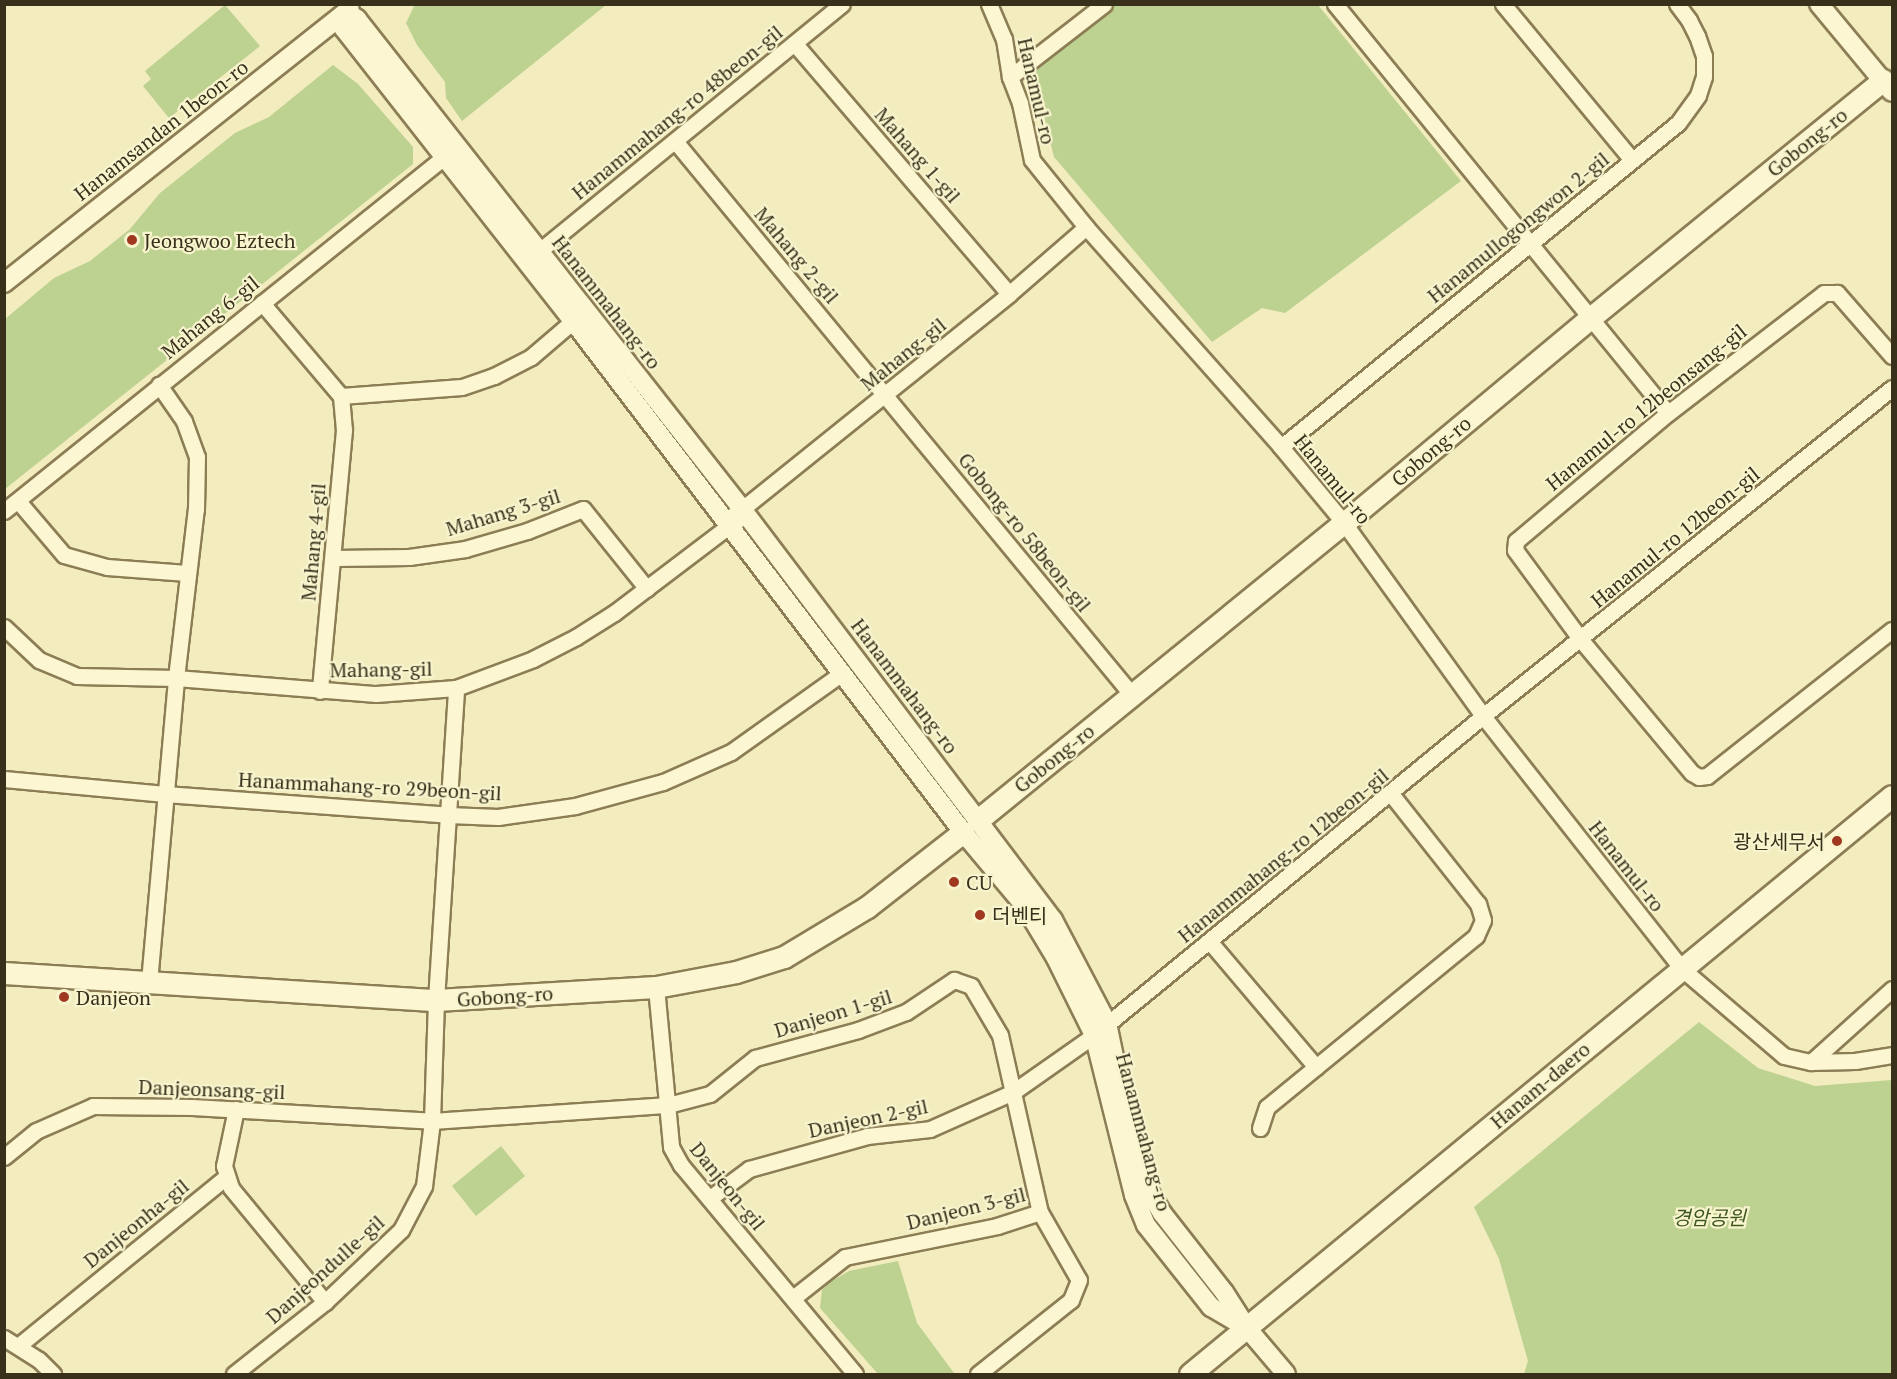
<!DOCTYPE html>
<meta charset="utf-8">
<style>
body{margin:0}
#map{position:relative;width:1897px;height:1379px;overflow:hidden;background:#f2ecbe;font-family:"PT Serif","Noto Sans KR",serif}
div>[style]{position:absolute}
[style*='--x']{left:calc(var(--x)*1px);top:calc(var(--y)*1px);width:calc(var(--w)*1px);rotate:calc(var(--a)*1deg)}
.green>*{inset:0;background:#bdd191}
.roads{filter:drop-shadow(2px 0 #8c7d55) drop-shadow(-2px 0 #8c7d55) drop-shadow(0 2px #8c7d55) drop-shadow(0 -2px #8c7d55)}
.minor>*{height:15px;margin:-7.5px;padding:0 7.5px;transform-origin:7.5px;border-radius:7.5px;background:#fcf7d2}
.tertiary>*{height:18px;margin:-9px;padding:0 9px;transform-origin:9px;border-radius:9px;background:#fcf7d2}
.secondary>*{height:21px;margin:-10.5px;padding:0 10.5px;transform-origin:10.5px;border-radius:10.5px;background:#fcf7d2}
.dots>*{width:16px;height:16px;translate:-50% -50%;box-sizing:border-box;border:3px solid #f8f4ce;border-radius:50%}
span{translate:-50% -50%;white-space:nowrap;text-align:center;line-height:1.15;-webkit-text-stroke:4.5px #f8f4ce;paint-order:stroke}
.street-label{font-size:20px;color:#39301b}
.poi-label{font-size:20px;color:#39301b}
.left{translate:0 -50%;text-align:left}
.right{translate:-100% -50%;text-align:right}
.park-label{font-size:20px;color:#3f5820;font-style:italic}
.frame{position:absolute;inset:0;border:6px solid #39301b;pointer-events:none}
</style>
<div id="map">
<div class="green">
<div style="clip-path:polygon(415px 4px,606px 4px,606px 5px,462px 121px,446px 98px,445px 82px,417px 45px,406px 23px)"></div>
<div style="clip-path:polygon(225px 5px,260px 46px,169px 118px,143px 86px,151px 79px,145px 71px)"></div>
<div style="clip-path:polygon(1116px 5px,1318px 5px,1461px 181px,1285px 313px,1262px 308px,1212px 342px,1054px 157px,1038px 91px,1035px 68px)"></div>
<div style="clip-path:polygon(333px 65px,358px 84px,413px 147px,413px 164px,5px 489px,5px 319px,54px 278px,90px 261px,130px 229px,160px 193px,235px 133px,269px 117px)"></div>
<div style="clip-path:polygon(1699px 1022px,1758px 1068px,1815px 1086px,1892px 1080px,1892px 1374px,1524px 1374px,1528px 1361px,1499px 1259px,1474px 1207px)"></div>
<div style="clip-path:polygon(501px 1146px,525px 1176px,476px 1216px,452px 1186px)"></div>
<div style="clip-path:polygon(898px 1261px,917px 1323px,954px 1373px,952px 1374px,878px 1374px,820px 1308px,822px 1290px,830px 1282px,849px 1271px)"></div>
</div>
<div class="roads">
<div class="minor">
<div style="--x:989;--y:4;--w:38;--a:67"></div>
<div style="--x:1004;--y:39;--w:38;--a:81"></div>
<div style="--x:1010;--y:77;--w:28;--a:69"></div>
<div style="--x:1020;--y:103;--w:58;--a:78.1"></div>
<div style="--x:1032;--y:160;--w:86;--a:51.1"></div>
<div style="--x:1086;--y:227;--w:294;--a:48.4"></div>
<div style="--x:1281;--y:447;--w:99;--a:50.3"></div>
<div style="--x:1344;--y:523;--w:238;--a:54.2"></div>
<div style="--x:1483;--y:716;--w:320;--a:51.8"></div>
<div style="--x:1681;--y:968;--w:135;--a:40.5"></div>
<div style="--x:1784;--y:1056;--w:28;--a:13"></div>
<div style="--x:1811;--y:1062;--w:44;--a:-1.3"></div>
<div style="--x:1855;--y:1061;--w:37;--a:-9"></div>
<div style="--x:1335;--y:4;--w:527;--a:50.85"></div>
<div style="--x:1503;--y:4;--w:202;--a:50.4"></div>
<div style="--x:795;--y:44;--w:329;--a:49.4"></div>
<div style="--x:1010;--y:77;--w:119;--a:-37.8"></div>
<div style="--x:675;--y:141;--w:718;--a:50.48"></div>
<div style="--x:538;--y:252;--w:392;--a:-39.2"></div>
<div style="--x:262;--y:303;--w:122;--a:49.7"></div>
<div style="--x:341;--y:396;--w:34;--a:85"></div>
<div style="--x:344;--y:430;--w:262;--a:95.3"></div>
<div style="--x:1892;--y:356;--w:84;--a:-131.1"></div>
<div style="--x:1837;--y:293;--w:13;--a:180"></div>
<div style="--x:1824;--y:293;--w:197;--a:142.4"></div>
<div style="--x:1668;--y:413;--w:199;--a:139.9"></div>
<div style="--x:1516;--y:541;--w:9;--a:96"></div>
<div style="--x:1515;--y:550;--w:112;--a:53.7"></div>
<div style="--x:1581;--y:640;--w:173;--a:50.2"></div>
<div style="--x:1692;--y:773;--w:8;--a:30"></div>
<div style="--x:1699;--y:777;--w:8;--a:-7"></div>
<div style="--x:1707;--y:776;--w:236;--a:-38.3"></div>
<div style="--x:341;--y:396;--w:121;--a:-4.3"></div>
<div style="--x:462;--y:387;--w:34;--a:-19"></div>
<div style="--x:494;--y:376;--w:42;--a:-27.2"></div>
<div style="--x:531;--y:357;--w:55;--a:-40.6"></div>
<div style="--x:1281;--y:447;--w:512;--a:-39.22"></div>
<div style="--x:1678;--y:123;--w:34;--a:-54"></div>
<div style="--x:1698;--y:95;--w:19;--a:-72"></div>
<div style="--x:1704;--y:77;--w:21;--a:-90"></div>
<div style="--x:1704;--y:56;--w:21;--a:-109"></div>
<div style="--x:1697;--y:36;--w:18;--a:-117"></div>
<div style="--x:1689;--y:20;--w:20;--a:-127"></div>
<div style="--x:18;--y:501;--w:71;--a:49.6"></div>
<div style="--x:64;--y:555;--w:45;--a:15.6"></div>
<div style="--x:107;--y:567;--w:80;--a:4.3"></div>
<div style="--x:742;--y:509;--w:343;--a:-38.8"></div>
<div style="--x:1009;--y:294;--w:102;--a:-41"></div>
<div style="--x:4;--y:511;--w:565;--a:-38.82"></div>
<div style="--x:334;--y:558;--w:75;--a:-0.8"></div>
<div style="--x:409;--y:557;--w:57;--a:-8.1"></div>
<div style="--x:465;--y:549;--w:65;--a:-16.2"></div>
<div style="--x:527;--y:531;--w:60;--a:-21.4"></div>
<div style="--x:583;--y:509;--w:102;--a:51.3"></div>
<div style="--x:4;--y:627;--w:48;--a:43.3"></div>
<div style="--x:39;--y:660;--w:41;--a:22.8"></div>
<div style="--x:77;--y:676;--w:99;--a:1.2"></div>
<div style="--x:176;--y:678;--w:201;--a:4.6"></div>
<div style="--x:376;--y:694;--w:80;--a:-4.3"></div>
<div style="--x:456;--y:688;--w:82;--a:-20.6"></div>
<div style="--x:533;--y:659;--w:48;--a:-27.1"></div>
<div style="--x:576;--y:637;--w:45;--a:-32.3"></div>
<div style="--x:614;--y:613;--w:146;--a:-37.2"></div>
<div style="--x:4;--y:779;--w:162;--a:5.3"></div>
<div style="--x:165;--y:794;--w:284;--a:4.2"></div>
<div style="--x:448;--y:815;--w:50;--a:2.3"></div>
<div style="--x:498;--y:817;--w:78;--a:-8.1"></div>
<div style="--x:575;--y:806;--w:91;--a:-15.3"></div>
<div style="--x:663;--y:782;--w:74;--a:-23.8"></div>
<div style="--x:731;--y:752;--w:136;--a:-35.4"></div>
<div style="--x:1210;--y:942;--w:164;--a:49.7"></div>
<div style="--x:149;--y:982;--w:305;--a:-84.9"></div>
<div style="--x:176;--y:678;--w:170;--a:-83.3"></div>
<div style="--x:196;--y:509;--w:52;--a:-88.9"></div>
<div style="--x:197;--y:457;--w:38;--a:-110"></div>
<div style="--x:184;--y:421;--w:44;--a:-124.8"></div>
<div style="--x:656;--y:987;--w:161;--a:84.6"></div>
<div style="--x:671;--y:1147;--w:21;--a:61"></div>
<div style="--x:681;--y:1165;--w:272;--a:50.2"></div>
<div style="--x:1811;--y:1062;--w:109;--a:-42"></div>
<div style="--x:236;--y:1109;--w:58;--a:101.9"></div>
<div style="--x:224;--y:1166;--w:23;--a:72"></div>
<div style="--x:231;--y:1188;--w:148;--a:50.5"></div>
<div style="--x:1260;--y:1128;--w:22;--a:-72"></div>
<div style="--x:1267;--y:1107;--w:270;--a:-39.3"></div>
<div style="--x:1476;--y:936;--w:17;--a:-66"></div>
<div style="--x:1483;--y:920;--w:17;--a:-107"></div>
<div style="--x:1478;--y:904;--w:140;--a:-128.3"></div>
<div style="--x:4;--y:1157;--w:41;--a:-39.1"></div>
<div style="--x:36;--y:1131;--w:62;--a:-23.7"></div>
<div style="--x:93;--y:1106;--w:99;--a:0.6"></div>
<div style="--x:192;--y:1107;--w:240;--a:3.3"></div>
<div style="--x:432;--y:1121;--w:237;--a:-3.9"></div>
<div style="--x:668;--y:1105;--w:43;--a:-14.7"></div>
<div style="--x:710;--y:1094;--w:58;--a:-38.7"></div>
<div style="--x:755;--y:1058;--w:107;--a:-15.2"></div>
<div style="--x:858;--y:1030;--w:51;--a:-20.6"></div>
<div style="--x:906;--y:1012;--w:58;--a:-33.7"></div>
<div style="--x:954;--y:980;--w:18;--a:19"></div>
<div style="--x:971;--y:986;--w:57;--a:59.4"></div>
<div style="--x:1000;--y:1035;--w:181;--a:77.3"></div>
<div style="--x:1040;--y:1212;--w:78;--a:60.2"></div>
<div style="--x:1079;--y:1280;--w:22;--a:112"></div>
<div style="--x:1071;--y:1300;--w:119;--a:141.5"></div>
<div style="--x:710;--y:1198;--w:49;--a:-36.6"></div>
<div style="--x:749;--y:1169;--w:123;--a:-15.6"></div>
<div style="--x:867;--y:1136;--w:63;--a:-6.3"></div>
<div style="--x:930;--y:1129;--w:91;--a:-24"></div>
<div style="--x:1013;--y:1092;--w:99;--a:-35.1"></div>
<div style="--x:1094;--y:1035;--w:503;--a:-39.35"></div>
<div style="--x:1483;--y:716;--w:524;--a:-38.73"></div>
<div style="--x:793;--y:1298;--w:66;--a:-38.3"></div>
<div style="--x:845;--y:1257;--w:155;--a:-11.5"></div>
<div style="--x:997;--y:1226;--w:45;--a:-18"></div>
<div style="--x:4;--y:1338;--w:41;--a:32.2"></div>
<div style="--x:39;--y:1360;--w:20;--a:45"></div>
<div style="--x:18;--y:1346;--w:269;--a:-39.1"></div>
<div style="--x:234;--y:1374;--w:116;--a:-38.4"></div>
<div style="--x:325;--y:1302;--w:105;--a:-43.5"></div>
<div style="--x:401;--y:1230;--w:50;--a:-62.4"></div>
<div style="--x:424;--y:1186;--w:65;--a:-83"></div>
<div style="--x:432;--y:1121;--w:121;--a:-88.1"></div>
<div style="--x:436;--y:1000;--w:313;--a:-86.3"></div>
</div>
<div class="tertiary">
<div style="--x:1819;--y:4;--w:114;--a:50.3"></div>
<div style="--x:4;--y:283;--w:441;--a:-38.4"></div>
<div style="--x:1247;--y:1328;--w:42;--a:-149.7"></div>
<div style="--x:1211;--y:1307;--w:105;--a:-128.4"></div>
<div style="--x:1146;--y:1225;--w:32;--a:-112"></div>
<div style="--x:1134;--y:1195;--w:165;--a:-104"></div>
<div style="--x:1094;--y:1035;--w:86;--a:-116.3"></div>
<div style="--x:1056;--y:958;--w:62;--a:-121.1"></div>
<div style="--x:1024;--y:905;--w:95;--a:-129.9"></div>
<div style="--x:963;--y:832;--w:643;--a:-127.35"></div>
<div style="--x:573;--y:321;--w:371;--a:-128.1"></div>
<div style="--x:344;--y:29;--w:17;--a:-83"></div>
<div style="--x:346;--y:12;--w:13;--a:32"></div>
<div style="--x:357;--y:19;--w:623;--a:51.84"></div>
<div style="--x:742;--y:509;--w:515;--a:52.89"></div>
<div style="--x:1053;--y:920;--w:116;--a:62.3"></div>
<div style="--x:1107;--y:1023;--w:153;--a:78.3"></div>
<div style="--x:1138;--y:1173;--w:47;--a:59"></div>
<div style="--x:1162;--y:1213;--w:100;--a:51.9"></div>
<div style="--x:1224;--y:1292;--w:43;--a:57.4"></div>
<div style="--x:1247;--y:1328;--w:60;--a:49.7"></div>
</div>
<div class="secondary">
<div style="--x:730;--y:525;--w:20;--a:-53"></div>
<div style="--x:978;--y:820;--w:471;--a:-39.1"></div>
<div style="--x:1344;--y:523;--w:319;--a:-39.8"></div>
<div style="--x:1589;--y:319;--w:379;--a:-39.1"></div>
<div style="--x:4;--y:973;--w:433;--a:3.6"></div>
<div style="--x:436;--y:1000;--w:220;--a:-3.4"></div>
<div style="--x:656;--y:987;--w:81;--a:-10.6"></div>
<div style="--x:736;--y:972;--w:50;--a:-17.4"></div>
<div style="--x:784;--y:957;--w:97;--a:-31.1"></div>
<div style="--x:867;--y:907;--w:122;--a:-38"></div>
<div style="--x:1190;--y:1374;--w:909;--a:-39.47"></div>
</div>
</div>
<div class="dots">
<div style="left:132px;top:240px;background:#a03820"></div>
<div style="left:1837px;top:841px;background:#a03820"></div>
<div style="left:954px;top:882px;background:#a03820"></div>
<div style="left:980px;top:915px;background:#a03820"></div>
<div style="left:64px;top:997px;background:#a03820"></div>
</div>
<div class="street-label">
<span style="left:1037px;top:91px;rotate:77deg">Hanamul-ro</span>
<span style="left:677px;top:112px;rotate:-39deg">Hanammahang-ro 48beon-gil</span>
<span style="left:161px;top:130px;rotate:-38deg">Hanamsandan 1beon-ro</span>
<span style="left:1807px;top:142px;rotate:-39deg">Gobong-ro</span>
<span style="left:918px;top:155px;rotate:49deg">Mahang 1-gil</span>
<span style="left:1518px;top:227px;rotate:-39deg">Hanamullogongwon 2-gil</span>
<span style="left:797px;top:255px;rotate:50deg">Mahang 2-gil</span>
<span style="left:607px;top:302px;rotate:52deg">Hanammahang-ro</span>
<span style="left:210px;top:317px;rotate:-39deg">Mahang 6-gil</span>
<span style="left:903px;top:354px;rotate:-39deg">Mahang-gil</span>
<span style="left:1646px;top:407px;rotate:-39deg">Hanamul-ro 12beonsang-gil</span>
<span style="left:1431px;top:451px;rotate:-40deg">Gobong-ro</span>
<span style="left:1333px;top:479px;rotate:51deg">Hanamul-ro</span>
<span style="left:503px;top:512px;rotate:-17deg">Mahang 3-gil</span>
<span style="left:1025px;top:532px;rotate:51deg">Gobong-ro 58beon-gil</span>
<span style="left:1675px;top:537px;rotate:-39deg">Hanamul-ro 12beon-gil</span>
<span style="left:313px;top:542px;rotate:-85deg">Mahang 4-gil</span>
<span style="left:381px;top:669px;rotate:-1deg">Mahang-gil</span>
<span style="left:905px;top:686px;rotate:53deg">Hanammahang-ro</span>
<span style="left:1054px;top:758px;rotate:-39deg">Gobong-ro</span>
<span style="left:370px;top:786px;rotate:3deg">Hanammahang-ro 29beon-gil</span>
<span style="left:1283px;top:855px;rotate:-39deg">Hanammahang-ro 12beon-gil</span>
<span style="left:1627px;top:866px;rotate:52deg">Hanamul-ro</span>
<span style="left:505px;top:996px;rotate:-4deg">Gobong-ro</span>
<span style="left:833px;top:1013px;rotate:-17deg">Danjeon 1-gil</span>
<span style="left:1540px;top:1085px;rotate:-40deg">Hanam-daero</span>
<span style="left:212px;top:1089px;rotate:2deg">Danjeonsang-gil</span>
<span style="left:868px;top:1118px;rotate:-12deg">Danjeon 2-gil</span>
<span style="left:1144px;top:1132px;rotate:75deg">Hanammahang-ro</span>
<span style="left:728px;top:1186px;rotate:51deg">Danjeon-gil</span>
<span style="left:966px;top:1208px;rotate:-14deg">Danjeon 3-gil</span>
<span style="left:136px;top:1223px;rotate:-39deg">Danjeonha-gil</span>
<span style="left:325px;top:1269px;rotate:-42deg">Danjeondulle-gil</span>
</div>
<div class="poi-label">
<span class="left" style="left:144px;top:240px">Jeongwoo Eztech</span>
<span class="right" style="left:1825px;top:841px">광산세무서</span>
<span class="left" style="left:966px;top:882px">CU</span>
<span class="left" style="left:992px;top:915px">더벤티</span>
<span class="left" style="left:76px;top:997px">Danjeon</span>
</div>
<div class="park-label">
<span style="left:1709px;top:1217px">경암공원</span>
</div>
<div class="frame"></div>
</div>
